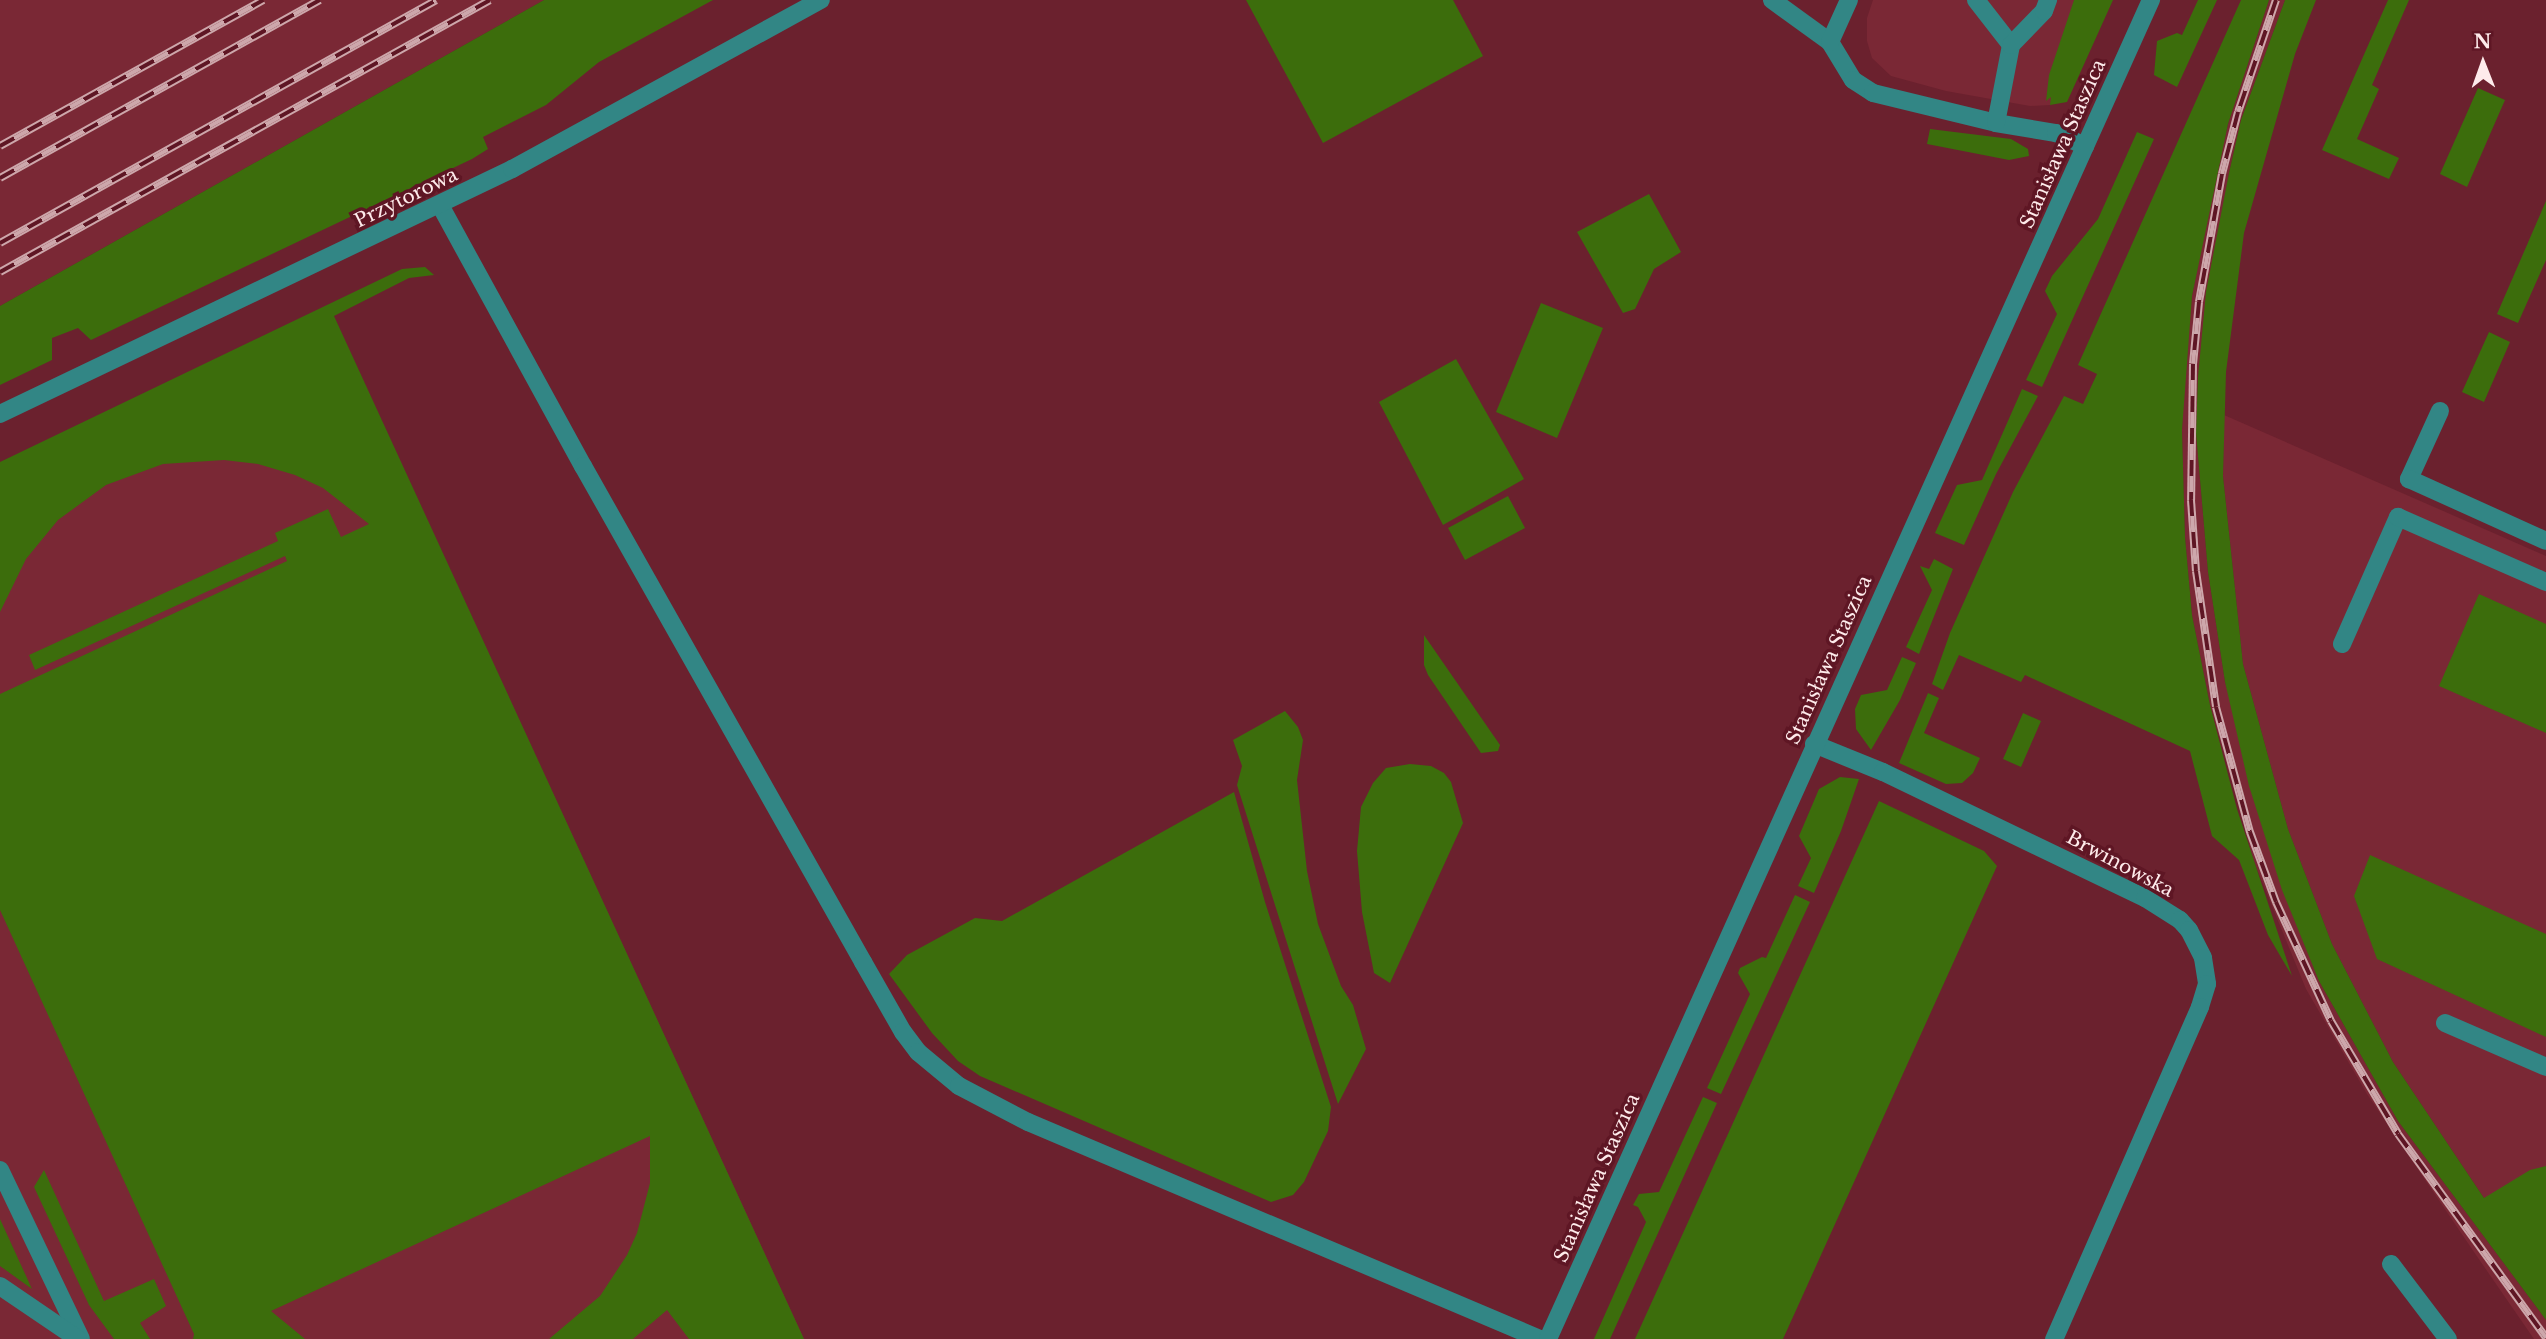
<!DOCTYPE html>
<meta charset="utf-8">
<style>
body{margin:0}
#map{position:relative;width:2546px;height:1339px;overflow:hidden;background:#6b212e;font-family:"Libre Baskerville",serif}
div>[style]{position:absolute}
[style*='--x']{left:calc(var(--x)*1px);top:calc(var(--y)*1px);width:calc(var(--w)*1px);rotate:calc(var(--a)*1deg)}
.built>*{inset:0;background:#7a2835}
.green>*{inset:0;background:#3c6d0c}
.minor>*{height:18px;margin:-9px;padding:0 9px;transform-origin:9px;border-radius:9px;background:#328685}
.rail>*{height:8px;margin-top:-4px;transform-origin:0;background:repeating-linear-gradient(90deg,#5e1624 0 16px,#cda7ab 0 32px);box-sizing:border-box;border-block:2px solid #cda7ab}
span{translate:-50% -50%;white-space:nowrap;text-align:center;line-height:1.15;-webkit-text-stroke:7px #5e1624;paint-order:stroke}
.street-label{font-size:19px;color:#feebeb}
.north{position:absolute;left:2448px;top:28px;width:70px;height:70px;-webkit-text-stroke:5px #5e1624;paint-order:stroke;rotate:359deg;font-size:19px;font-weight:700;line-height:28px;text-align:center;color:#feebeb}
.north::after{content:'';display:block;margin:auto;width:24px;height:32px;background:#feebeb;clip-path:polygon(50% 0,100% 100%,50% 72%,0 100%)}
</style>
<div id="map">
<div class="built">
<div style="clip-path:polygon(0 0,544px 0,0 306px)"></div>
<div style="clip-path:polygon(1873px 0,2095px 0,2050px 105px,2030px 106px,1946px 91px,1891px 76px,1872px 58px,1867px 41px,1867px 18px)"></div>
<div style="clip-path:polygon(2269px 0,2285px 0,2241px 120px,2229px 173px,2198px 377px,2196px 433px,2208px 572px,2225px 682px,2319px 981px,2398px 1121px,2546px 1320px,2546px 1339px,2534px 1339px,2476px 1255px,2367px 1094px,2306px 989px,2254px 862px,2210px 705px,2192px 615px,2185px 537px,2182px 430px,2184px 375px,2192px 296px,2208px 211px,2228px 124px)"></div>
<div style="clip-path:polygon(353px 359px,804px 1339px,0 1339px,0 502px)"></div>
<div style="clip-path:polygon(2224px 415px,2546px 556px,2546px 1283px,2484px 1198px,2393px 1062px,2332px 944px,2288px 829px,2243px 664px,2223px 476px)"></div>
</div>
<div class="green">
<div style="clip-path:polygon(544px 0,713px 0,599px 62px,546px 105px,483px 137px,488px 149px,472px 159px,91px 340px,78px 328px,52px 338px,52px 360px,0 385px,0 306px)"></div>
<div style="clip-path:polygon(1246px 0,1453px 0,1483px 56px,1323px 143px)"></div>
<div style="clip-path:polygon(2074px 0,2113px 0,2067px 102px,2050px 105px,2051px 97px,2046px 101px,2049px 75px)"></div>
<div style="clip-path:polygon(2198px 0,2217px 0,2177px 87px,2154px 75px,2157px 41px,2177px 33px,2182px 35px)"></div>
<div style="clip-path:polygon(2241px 0,2269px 0,2228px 124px,2192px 296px,2182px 430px,2185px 537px,2192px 615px,2210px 705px,2237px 809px,2292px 976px,2268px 935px,2239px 860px,2212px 836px,2190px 751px,2025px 675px,2021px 682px,1959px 655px,1943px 690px,1932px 684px,1950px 633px,2013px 492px,2064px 396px,2083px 404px,2097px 374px,2078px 365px)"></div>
<div style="clip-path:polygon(2285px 0,2316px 0,2295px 54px,2244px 233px,2226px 372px,2223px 476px,2243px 664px,2288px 829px,2332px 944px,2393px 1062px,2484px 1198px,2530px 1170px,2546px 1166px,2546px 1320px,2398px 1121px,2319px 981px,2282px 890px,2249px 786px,2225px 682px,2208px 572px,2196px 433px,2198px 377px,2206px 292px,2229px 173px,2241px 120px)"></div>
<div style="clip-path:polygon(2388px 0,2409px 0,2372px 85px,2379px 89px,2357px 139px,2399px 158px,2389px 179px,2322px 150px)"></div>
<div style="clip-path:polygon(2478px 88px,2505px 100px,2467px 187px,2440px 174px)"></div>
<div style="clip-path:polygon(1930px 129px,2011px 139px,2028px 149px,2029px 156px,2009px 160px,1927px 144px)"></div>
<div style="clip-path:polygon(2137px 132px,2154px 139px,2042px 387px,2026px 380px,2057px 314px,2045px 291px,2052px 276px,2098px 219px)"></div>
<div style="clip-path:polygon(1649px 194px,1681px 252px,1654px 269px,1635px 309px,1623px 313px,1577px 232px)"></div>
<div style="clip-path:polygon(2546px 201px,2546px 260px,2518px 323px,2497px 314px)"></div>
<div style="clip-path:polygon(425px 267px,434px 275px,409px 278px,334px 316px,804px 1339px,689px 1339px,667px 1310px,633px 1339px,549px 1339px,600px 1296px,627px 1255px,637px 1233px,650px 1183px,650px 1136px,271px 1311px,305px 1339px,193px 1339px,194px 1334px,0 910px,0 694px,287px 561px,285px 556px,35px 670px,29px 655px,278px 541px,275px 533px,328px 509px,341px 537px,369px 524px,323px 488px,295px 475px,258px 464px,224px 460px,163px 464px,106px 485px,58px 520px,26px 559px,0 612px,0 462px,402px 269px)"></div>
<div style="clip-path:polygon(1541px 303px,1603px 328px,1557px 438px,1496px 412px)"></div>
<div style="clip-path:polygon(2489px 332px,2510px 342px,2484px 402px,2462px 392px)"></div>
<div style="clip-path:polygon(1456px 359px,1524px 479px,1443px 525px,1379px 402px)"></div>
<div style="clip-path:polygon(2022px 389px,2038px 396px,1996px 474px,1964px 545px,1935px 533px,1957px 485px,1982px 480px)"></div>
<div style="clip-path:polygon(1508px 496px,1525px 528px,1465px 560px,1448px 528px)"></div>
<div style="clip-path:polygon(1934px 559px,1953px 569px,1919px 654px,1906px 647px,1932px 590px,1920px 566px,1929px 569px)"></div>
<div style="clip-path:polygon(2479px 594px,2546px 624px,2546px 733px,2439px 686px)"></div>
<div style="clip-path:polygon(1424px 635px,1500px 745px,1498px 751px,1481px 753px,1428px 675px,1424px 665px)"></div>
<div style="clip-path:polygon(1902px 657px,1916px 663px,1900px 700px,1871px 750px,1856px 729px,1855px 709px,1861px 695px,1887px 690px)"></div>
<div style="clip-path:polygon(1928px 693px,1939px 698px,1924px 733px,1980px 758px,1973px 773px,1962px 783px,1946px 784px,1899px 763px)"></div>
<div style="clip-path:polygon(1285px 711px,1298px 727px,1303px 740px,1297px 780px,1307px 871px,1318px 924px,1341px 986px,1353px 1005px,1366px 1049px,1338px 1104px,1237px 785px,1242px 766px,1233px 740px)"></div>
<div style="clip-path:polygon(2023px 713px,2041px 721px,2021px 767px,2003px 759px)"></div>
<div style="clip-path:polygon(1410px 764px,1431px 766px,1444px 773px,1451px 782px,1463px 823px,1390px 983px,1374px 973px,1362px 912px,1357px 851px,1361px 807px,1373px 783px,1386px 768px)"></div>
<div style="clip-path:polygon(1840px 777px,1859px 779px,1841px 831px,1814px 893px,1798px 886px,1811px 858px,1799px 836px,1819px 789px)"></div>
<div style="clip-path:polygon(1234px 792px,1265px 902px,1331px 1107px,1328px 1131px,1304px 1182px,1293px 1195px,1271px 1202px,980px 1076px,958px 1061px,932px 1033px,889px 974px,907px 955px,975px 918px,1002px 921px)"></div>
<div style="clip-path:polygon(1879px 801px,1984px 851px,1997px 866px,1783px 1339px,1635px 1339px)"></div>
<div style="clip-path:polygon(2370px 855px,2546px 934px,2546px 1037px,2377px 959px,2354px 896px)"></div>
<div style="clip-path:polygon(1795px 895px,1810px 902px,1721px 1094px,1707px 1088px,1750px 994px,1738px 973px,1740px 968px,1762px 957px,1766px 958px)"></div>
<div style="clip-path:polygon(1703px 1097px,1717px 1103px,1610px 1339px,1594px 1339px,1646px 1222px,1638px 1207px,1633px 1205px,1639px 1194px,1659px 1192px)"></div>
<div style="clip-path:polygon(44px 1170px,104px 1301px,154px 1279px,166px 1306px,140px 1323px,150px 1339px,114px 1339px,89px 1305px,34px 1187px)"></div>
<div style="clip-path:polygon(0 1219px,32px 1289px,0 1266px)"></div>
</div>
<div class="minor">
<div style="--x:1772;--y:0;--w:72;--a:35.9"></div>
<div style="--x:1830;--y:42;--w:44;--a:58.8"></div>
<div style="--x:1853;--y:80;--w:24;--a:33"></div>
<div style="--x:1873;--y:93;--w:127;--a:13.7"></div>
<div style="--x:1996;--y:123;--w:61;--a:9.5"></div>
<div style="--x:2056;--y:133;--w:32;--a:24"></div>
<div style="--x:1976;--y:0;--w:57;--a:52.1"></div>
<div style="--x:1830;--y:42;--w:46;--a:-65.7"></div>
<div style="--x:1996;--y:123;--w:79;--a:-79.1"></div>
<div style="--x:2011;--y:45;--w:47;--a:-45.9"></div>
<div style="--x:2044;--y:11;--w:12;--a:-70"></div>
<div style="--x:440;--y:205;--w:298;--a:61.3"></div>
<div style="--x:583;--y:466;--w:570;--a:60.55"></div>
<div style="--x:863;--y:962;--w:81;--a:60.3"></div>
<div style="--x:903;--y:1032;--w:25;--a:53"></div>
<div style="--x:918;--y:1052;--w:53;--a:39.7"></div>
<div style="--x:959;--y:1086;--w:78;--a:27.6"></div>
<div style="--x:1028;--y:1122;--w:556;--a:22.97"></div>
<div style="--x:2440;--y:411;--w:75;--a:114.5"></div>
<div style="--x:2409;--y:479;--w:150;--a:24.3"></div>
<div style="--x:0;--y:414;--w:568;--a:-25.57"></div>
<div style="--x:512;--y:169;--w:352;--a:-28.7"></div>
<div style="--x:2342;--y:644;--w:139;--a:-66.2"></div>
<div style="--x:2398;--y:517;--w:162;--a:23.7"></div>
<div style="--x:1814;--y:744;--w:74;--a:22.1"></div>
<div style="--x:1883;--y:772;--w:291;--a:25.7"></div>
<div style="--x:2145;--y:898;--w:41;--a:32.2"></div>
<div style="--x:2180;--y:920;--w:13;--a:48"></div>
<div style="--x:2189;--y:930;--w:31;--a:63"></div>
<div style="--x:2203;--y:958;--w:26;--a:81"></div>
<div style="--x:2207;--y:984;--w:24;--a:107"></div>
<div style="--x:2200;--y:1007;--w:363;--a:113.7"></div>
<div style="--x:2445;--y:1023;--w:110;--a:23.5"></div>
<div style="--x:0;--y:1170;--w:187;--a:64.4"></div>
<div style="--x:2391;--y:1264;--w:94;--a:52.8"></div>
<div style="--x:0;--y:1286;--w:94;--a:34.2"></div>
<div style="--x:1548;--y:1339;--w:1469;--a:-65.76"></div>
</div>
<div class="rail">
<div style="--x:2276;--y:0;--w:118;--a:108.7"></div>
<div style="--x:2238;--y:112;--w:64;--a:104.5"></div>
<div style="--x:2222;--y:174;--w:130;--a:100.2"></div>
<div style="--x:2199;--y:302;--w:62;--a:95.5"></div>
<div style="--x:2193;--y:364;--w:136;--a:90.8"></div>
<div style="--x:2191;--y:500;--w:71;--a:86"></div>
<div style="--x:2196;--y:571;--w:137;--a:81.6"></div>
<div style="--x:2216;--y:707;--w:130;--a:74.8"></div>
<div style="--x:2250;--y:832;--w:75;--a:69.6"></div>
<div style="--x:2276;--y:902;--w:131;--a:65.2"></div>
<div style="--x:2331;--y:1021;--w:131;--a:59.3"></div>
<div style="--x:2398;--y:1134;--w:252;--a:54"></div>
<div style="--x:0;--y:146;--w:301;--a:-29"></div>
<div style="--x:0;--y:178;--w:366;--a:-29.1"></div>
<div style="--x:0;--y:243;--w:499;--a:-29.1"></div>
<div style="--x:0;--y:272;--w:560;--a:-29.03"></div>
</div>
<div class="street-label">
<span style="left:2063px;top:144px;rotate:-66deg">Stanisława Staszica</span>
<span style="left:406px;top:198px;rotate:-26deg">Przytorowa</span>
<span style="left:1829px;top:660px;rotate:-66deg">Stanisława Staszica</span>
<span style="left:2120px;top:864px;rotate:28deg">Brwinowska</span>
<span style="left:1597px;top:1178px;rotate:-66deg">Stanisława Staszica</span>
</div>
<div class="north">N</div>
</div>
